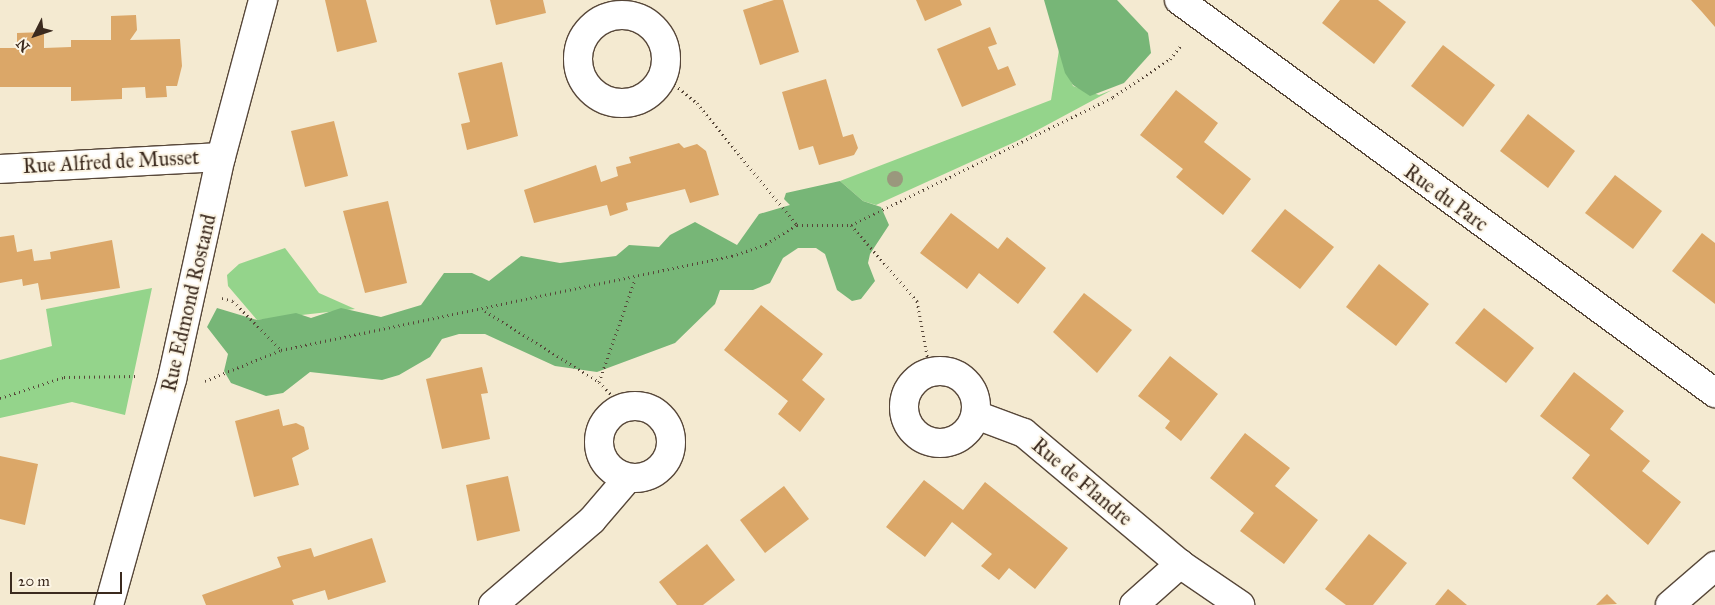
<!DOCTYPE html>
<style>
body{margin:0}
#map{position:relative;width:1715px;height:605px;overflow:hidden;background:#f4ead1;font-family:"IM FELL Great Primer",serif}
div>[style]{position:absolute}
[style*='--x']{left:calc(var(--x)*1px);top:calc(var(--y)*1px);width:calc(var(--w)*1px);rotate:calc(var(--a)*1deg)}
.green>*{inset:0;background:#94d48b}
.forest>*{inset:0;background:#77b677}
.building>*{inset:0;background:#dba768}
.path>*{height:3px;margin-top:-1.5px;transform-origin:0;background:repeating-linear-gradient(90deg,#574739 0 1px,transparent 0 5px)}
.roads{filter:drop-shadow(1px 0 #574739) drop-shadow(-1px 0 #574739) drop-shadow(0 1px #574739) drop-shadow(0 -1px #574739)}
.minor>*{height:28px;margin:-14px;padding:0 14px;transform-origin:14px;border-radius:14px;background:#fff}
.minor>.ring{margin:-14px;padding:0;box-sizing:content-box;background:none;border:28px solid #fff;border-radius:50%}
.trees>*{width:16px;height:16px;margin:-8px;border-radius:50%;background:#9a987d}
span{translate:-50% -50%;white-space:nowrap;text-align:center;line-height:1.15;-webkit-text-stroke:4px #fcf5e5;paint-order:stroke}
.street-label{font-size:20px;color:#3b2a1e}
.north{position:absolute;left:10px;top:10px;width:50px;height:50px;-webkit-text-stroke:4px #fcf5e5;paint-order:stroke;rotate:229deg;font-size:14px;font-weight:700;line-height:20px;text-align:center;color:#3b2a1e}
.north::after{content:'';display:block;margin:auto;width:18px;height:22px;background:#3b2a1e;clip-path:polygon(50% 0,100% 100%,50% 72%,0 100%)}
.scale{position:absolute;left:10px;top:572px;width:112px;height:22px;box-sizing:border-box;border:2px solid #3b2a1e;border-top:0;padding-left:6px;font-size:15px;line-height:18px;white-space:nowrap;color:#3b2a1e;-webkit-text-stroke:4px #fcf5e5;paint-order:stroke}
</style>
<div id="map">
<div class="green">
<div style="clip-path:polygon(1059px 50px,1073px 86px,1099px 95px,1112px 90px,1019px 140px,876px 205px,863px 201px,840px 181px,1051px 100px)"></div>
<div style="clip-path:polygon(285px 248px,319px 293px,355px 309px,257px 320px,228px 286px,227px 275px,239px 264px)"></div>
<div style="clip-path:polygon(152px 288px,125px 415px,72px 402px,0 418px,0 360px,52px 346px,46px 309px)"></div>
</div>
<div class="forest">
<div style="clip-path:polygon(1117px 0,1148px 33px,1151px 53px,1124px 83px,1090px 96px,1073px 85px,1065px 73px,1044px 0)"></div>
<div style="clip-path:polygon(840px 181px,863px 201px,881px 207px,889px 225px,870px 254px,868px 263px,875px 281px,861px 299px,852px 301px,837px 290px,825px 254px,816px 248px,798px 248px,783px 258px,770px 283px,753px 290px,720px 290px,715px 304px,675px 343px,597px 372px,555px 366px,485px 334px,459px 334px,442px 339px,430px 357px,399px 375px,382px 380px,310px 372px,283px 393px,266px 396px,231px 383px,224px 371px,228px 354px,207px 327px,217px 308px,257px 320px,296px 313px,311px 318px,341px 308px,381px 317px,421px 305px,444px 273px,472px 273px,489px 281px,521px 256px,560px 263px,616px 256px,629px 245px,659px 247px,670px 235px,695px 222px,737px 245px,759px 214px,790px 205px,784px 199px,786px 193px)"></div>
</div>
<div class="building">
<div style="clip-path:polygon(325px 0,366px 0,377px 42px,337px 52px)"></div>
<div style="clip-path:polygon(490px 0,543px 0,546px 13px,496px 25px)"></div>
<div style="clip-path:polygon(774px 0,783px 0,799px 52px,760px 65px,743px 10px)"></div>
<div style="clip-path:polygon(916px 0,960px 0,962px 5px,925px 21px)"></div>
<div style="clip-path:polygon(1340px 0,1378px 0,1406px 22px,1374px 64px,1322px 23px)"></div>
<div style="clip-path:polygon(1691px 0,1715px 0,1715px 27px,1702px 12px)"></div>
<div style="clip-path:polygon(136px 15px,137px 30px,130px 40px,180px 39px,182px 66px,177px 86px,166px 86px,167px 97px,146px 98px,145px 87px,122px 88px,122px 99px,71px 101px,71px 87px,0 87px,0 48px,17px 48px,17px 33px,44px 32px,44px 48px,71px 47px,71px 40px,111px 40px,111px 16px)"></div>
<div style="clip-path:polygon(990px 27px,997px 44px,988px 47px,998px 70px,1008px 66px,1016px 85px,962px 107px,937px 49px)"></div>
<div style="clip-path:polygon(1443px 45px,1495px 85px,1463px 127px,1411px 86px)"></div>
<div style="clip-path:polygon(502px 62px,518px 136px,467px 150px,461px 124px,470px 122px,458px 73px)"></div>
<div style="clip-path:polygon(826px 79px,843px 137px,853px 134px,858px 148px,854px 155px,819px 165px,813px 146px,799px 150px,782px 92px)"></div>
<div style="clip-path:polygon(1176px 90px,1218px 123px,1204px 142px,1251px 179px,1223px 215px,1176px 177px,1183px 169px,1140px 135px)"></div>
<div style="clip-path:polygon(1528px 114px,1575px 151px,1548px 188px,1500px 151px)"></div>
<div style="clip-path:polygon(334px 121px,348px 176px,305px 187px,291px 131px)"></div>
<div style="clip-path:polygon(679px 143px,684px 148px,697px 144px,706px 151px,719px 195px,690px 203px,685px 189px,626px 203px,628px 210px,610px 216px,607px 205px,534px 223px,524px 190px,596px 165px,601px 182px,618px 176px,616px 167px,631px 163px,629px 157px)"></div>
<div style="clip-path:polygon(1615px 175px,1662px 211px,1633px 249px,1585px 213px)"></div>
<div style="clip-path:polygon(388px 201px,407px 283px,365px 293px,343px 211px)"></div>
<div style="clip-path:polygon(1285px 209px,1334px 247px,1300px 289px,1251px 251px)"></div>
<div style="clip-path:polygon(951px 213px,998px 249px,1007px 237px,1046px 268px,1018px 304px,979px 273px,967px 289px,920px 253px)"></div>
<div style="clip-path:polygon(1702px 233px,1715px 243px,1715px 304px,1672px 271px)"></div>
<div style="clip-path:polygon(14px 235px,17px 252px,32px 249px,34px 261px,51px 259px,50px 252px,112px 240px,120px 288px,41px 300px,38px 283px,23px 286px,22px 279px,0 283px,0 237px)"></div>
<div style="clip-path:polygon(1379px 264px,1429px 304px,1396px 346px,1346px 307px)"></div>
<div style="clip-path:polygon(1084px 293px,1132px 330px,1097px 373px,1053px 332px)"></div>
<div style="clip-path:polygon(761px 305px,823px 354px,802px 380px,825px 399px,800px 432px,778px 414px,788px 401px,724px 350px)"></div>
<div style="clip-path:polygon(1484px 308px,1534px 348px,1506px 383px,1455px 343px)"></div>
<div style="clip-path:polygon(1170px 356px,1218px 394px,1181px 441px,1165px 428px,1170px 421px,1138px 396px)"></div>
<div style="clip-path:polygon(482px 367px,488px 393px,481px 394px,490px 439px,442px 449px,426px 379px)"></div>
<div style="clip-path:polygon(1574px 372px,1624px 411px,1610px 429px,1650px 461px,1642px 471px,1681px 502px,1648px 545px,1572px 478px,1590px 455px,1540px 416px)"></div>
<div style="clip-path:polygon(279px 409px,283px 426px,296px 423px,304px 427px,309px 449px,292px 458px,299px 485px,254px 497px,235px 421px)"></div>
<div style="clip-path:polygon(1245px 433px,1290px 468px,1275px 486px,1318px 520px,1284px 564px,1240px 531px,1254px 513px,1210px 478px)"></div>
<div style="clip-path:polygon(0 456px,38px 464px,25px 525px,0 519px)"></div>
<div style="clip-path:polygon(508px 476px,520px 531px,477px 541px,466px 485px)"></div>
<div style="clip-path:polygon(924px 480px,963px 510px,985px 482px,1068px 548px,1035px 589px,1009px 568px,999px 580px,981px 566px,992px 554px,952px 522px,925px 557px,886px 527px)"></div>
<div style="clip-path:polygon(784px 486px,809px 519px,765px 553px,740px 520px)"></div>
<div style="clip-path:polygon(1369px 534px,1407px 563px,1373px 605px,1346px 605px,1325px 589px)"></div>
<div style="clip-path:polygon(372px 538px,386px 582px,328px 600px,325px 590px,292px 600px,294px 605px,206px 605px,202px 595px,281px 567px,277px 557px,311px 548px,314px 557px)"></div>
<div style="clip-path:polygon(707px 544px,735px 580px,703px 605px,677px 605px,659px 582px)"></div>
<div style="clip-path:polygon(1448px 589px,1467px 605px,1435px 605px)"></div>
<div style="clip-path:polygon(1607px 594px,1617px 604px,1596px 605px)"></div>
</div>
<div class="path">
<div style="--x:663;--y:75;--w:44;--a:39.5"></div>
<div style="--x:697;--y:103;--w:158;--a:50.7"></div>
<div style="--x:851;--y:225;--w:101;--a:49"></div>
<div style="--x:917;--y:301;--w:71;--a:79.5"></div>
<div style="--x:222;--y:298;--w:11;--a:15"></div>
<div style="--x:233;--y:301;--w:69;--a:45.6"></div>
<div style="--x:485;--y:311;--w:134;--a:31.9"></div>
<div style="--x:599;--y:382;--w:109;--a:-70.7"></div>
<div style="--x:205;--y:381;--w:82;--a:-22.2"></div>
<div style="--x:281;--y:350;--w:461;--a:-11.8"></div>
<div style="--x:732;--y:256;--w:36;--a:-19"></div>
<div style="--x:766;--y:244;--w:36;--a:-32"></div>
<div style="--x:797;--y:225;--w:54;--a:0"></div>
<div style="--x:851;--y:225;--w:292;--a:-26"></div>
<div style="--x:1113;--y:97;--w:69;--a:-33.7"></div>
<div style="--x:1170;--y:59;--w:19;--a:-51"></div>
<div style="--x:599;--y:382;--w:33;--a:46"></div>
<div style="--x:0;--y:398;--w:67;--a:-18.2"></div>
<div style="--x:64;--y:377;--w:75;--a:-0.8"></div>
</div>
<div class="roads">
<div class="minor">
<div style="--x:1179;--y:0;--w:665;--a:36.25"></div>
<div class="ring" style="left:578px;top:15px;width:60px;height:60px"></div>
<div style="--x:0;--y:169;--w:221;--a:-3.1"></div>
<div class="ring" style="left:904px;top:371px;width:44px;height:44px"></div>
<div class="ring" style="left:599px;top:406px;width:44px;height:44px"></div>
<div style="--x:976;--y:415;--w:51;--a:20.6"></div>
<div style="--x:1024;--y:433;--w:204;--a:40"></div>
<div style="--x:1180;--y:564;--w:73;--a:34.3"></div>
<div style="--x:109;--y:605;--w:235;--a:-74.4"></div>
<div style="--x:172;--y:379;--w:227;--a:-77.6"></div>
<div style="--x:221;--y:157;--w:163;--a:-75"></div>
<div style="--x:493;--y:605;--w:130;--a:-40.6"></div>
<div style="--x:592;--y:520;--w:55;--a:-49.4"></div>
<div style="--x:1134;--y:605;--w:62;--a:-41.7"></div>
<div style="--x:1670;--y:605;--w:60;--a:-40.9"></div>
</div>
</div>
<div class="trees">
<div style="left:895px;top:179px"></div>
</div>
<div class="street-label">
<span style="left:111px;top:162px;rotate:-3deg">Rue Alfred de Musset</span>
<span style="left:1446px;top:198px;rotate:36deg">Rue du Parc</span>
<span style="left:189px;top:303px;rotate:-77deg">Rue Edmond Rostand</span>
<span style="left:1082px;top:482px;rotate:40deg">Rue de Flandre</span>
</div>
<div class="north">N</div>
<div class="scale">20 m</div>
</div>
